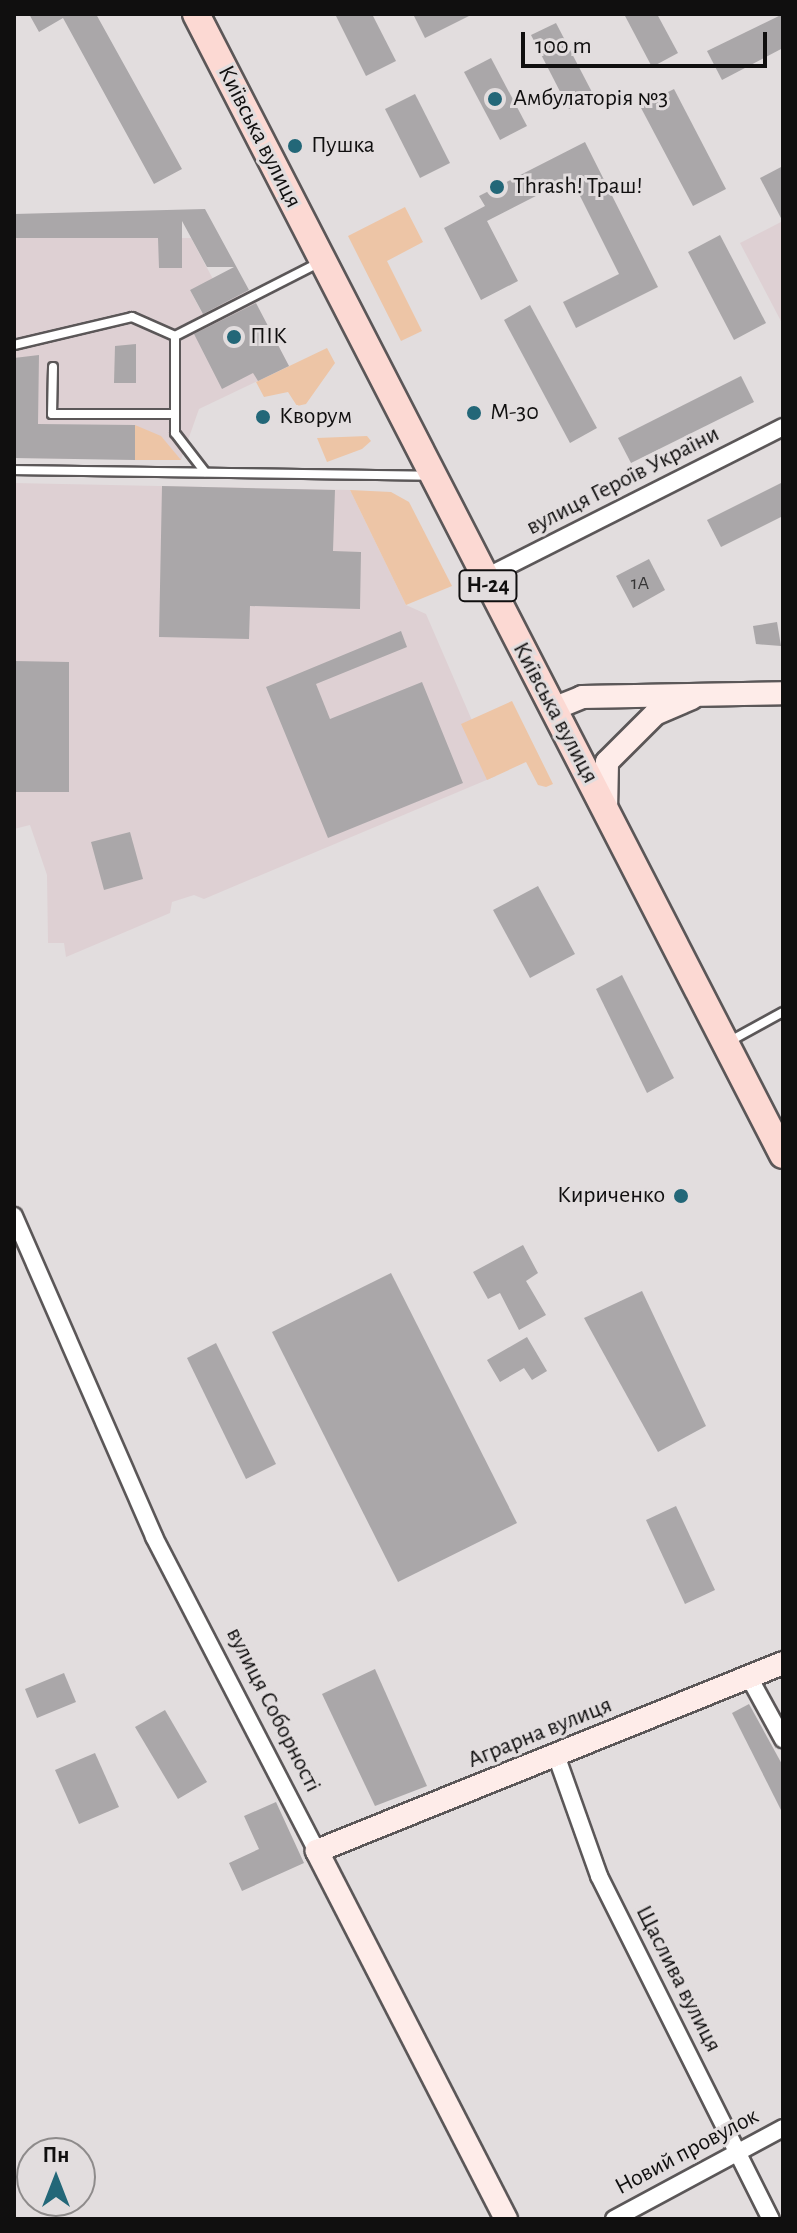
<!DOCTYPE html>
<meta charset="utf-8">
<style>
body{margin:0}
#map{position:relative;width:797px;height:2233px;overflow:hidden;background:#e2ddde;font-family:"Alegreya Sans",sans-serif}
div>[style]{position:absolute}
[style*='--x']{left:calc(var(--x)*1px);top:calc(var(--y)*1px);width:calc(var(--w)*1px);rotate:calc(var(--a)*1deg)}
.built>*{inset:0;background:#ded0d3}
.green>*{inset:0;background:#edc5a6}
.building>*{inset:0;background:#aaa7a9}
.roads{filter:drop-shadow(2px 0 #5b5758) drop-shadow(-2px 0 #5b5758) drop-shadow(0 2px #5b5758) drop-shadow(0 -2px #5b5758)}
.lane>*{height:8px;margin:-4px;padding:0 4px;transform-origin:4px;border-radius:4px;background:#fff}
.street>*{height:16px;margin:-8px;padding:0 8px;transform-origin:8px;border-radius:8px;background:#fff}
.secondary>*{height:22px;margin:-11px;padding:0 11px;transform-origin:11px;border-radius:11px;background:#feece9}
.primary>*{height:26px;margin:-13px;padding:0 13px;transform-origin:13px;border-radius:13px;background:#fcd9d3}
.dots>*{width:22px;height:22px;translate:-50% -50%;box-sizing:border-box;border:4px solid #e2ddde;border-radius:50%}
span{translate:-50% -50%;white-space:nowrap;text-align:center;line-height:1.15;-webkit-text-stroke:6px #e2ddde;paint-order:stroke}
.number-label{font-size:20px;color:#363536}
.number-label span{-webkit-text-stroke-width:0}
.shield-label span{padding:2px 6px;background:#e2ddde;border:2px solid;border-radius:6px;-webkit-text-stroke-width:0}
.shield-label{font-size:22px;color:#100f0f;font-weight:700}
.poi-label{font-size:24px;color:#100f0f}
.left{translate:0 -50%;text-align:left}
.right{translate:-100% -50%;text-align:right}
.street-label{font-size:24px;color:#100f0f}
.frame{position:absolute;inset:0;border:16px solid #100f0f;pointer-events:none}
.north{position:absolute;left:16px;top:2137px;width:80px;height:80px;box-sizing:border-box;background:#e2ddde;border:2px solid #8e8b8b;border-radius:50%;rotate:0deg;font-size:22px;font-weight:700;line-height:32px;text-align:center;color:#100f0f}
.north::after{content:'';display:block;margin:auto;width:28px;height:36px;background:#236778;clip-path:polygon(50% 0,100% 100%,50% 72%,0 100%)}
.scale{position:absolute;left:521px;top:32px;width:246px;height:36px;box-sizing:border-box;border:4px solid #100f0f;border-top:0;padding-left:10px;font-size:24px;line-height:28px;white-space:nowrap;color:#100f0f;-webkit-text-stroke:6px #e2ddde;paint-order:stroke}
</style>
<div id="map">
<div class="built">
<div style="clip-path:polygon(14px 214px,182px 214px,182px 238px,191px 238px,213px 279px,190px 290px,202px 313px,248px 290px,289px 366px,199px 409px,181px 460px,14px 458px)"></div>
<div style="clip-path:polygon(783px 221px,783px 325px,740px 243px)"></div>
<div style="clip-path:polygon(14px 483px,350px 490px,406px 605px,426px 614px,496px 776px,204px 899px,194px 895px,172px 902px,170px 913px,66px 957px,64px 943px,48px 943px,47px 875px,30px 825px,14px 829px)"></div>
</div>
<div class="green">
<div style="clip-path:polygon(405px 207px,423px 242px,387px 261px,422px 331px,401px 341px,348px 236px)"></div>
<div style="clip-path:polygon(327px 348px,335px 363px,306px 404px,297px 406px,288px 392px,264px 397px,256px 382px)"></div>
<div style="clip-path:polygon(135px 425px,161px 436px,181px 460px,135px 460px)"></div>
<div style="clip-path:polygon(367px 436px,371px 441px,362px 449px,327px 462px,317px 438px)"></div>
<div style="clip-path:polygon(350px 490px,391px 492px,409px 502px,452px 586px,406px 605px)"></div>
<div style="clip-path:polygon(512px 701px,553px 784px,546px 787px,538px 785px,526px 762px,487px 780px,461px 724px)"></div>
</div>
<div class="building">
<div style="clip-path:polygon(29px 14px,96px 14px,182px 169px,154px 184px,63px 18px,39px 32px)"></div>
<div style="clip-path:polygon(335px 14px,372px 14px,396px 61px,366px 76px)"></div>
<div style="clip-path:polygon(413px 14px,473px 14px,425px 38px)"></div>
<div style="clip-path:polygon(624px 14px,657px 14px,678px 53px,652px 67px)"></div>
<div style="clip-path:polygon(783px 14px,783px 48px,722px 80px,707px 51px)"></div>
<div style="clip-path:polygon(556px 23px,594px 96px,569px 109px,531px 35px)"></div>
<div style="clip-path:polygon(491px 58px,527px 126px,500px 140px,464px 72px)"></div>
<div style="clip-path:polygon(674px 89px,726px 189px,693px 206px,640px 106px)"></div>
<div style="clip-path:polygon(415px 94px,450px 163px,420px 178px,385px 109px)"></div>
<div style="clip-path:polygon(585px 142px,658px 287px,576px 328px,563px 302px,619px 274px,571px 178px,487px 221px,518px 281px,481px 300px,444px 228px,485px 206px,479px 196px)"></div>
<div style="clip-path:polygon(783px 166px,783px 222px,760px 178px)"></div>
<div style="clip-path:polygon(205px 209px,249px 290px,203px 314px,190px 290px,234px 267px,207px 267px,182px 221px,182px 268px,159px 268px,158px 238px,14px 238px,14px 214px)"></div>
<div style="clip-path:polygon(720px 235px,766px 323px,734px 340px,688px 252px)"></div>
<div style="clip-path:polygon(256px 303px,289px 366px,258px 381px,253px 373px,222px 389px,194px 334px)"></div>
<div style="clip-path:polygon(530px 305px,597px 428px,570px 443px,504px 320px)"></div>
<div style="clip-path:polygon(136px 344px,136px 383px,114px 383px,115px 346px)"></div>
<div style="clip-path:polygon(39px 355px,38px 424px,135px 425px,135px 460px,14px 458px,14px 358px)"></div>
<div style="clip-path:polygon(741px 376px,754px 402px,631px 463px,618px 438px)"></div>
<div style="clip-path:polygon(783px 482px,783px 516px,721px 547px,707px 520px)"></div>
<div style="clip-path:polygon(162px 486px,335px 490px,333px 551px,361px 552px,360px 609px,250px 606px,249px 639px,159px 637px)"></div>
<div style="clip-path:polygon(649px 559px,665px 590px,633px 608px,616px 576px)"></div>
<div style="clip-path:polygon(777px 622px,781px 646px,756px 644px,753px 626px)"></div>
<div style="clip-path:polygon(401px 631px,407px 647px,316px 684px,330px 719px,422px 682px,463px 783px,328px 838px,266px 687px)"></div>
<div style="clip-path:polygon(14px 661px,69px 662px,69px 792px,14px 792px)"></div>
<div style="clip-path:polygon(130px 832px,143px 879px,104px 890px,91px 842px)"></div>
<div style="clip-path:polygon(538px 886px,575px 954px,530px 978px,493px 910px)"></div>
<div style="clip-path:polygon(622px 975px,674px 1078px,647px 1093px,596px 989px)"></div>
<div style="clip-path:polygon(523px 1245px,538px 1273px,526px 1281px,546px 1315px,519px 1330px,500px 1293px,488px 1299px,473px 1272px)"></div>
<div style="clip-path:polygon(391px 1273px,517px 1523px,398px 1582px,272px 1332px)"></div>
<div style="clip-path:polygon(642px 1291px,706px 1426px,658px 1452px,584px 1318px)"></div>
<div style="clip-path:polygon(527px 1337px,547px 1371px,532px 1380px,524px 1368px,500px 1382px,487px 1360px)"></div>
<div style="clip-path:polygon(216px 1343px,276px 1464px,246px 1479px,187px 1358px)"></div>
<div style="clip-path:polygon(676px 1506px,715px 1590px,685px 1604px,646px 1520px)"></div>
<div style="clip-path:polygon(375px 1669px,427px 1786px,375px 1806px,322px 1694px)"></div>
<div style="clip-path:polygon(64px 1673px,76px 1702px,37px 1718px,25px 1689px)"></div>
<div style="clip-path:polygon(749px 1704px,783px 1766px,783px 1814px,732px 1713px)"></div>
<div style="clip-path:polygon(165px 1710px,207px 1782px,178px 1799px,135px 1727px)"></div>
<div style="clip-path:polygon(95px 1753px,119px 1807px,79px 1824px,55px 1770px)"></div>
<div style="clip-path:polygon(276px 1802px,304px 1863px,242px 1891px,229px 1863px,259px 1849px,244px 1816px)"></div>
</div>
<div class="roads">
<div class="lane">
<div style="--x:14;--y:345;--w:121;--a:-13.3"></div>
<div style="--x:132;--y:317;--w:47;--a:23.8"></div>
<div style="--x:53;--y:367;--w:47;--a:91.2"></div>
<div style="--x:52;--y:414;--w:123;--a:0"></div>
<div style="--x:14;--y:470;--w:413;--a:0.8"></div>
<div style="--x:205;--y:472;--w:49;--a:-127.6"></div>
<div style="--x:175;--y:433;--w:97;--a:-90"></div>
<div style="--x:175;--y:336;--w:161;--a:-27"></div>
<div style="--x:730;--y:1041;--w:60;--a:-28.7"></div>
</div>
<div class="street">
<div style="--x:484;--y:578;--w:335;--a:-26.8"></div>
<div style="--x:14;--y:1216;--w:350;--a:66.4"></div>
<div style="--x:154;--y:1537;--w:354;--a:62.6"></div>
<div style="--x:749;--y:1677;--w:71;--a:61.3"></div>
<div style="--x:556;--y:1755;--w:128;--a:70.4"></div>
<div style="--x:599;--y:1876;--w:384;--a:63.4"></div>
<div style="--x:614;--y:2219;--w:192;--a:-28.3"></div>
</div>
<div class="secondary">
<div style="--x:553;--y:709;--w:31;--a:-22"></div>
<div style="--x:582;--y:697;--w:201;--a:-1.1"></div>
<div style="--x:606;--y:811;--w:49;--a:-88.8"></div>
<div style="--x:607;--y:762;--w:68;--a:-45"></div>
<div style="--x:655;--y:714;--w:40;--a:-23.4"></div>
<div style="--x:506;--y:2219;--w:414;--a:-117.2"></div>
<div style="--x:317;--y:1851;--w:502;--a:-21.97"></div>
</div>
<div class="primary">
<div style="--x:196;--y:14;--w:1283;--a:62.78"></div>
</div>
</div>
<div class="dots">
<div style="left:495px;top:99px;background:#236778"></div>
<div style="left:295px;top:146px;background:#236778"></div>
<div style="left:497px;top:187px;background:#236778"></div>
<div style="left:234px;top:337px;background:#236778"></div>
<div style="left:474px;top:413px;background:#236778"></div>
<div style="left:263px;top:417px;background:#236778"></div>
<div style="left:681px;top:1196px;background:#236778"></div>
</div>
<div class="number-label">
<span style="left:640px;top:583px">1А</span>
</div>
<div class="shield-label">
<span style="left:488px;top:586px">Н-24</span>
</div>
<div class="poi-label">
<span class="left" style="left:513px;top:99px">Амбулаторія №3</span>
<span class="left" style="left:311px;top:146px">Пушка</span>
<span class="left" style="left:513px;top:187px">Thrash! Траш!</span>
<span class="left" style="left:250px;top:337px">ПІК</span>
<span class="left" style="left:490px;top:413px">М-30</span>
<span class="left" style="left:279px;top:417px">Кворум</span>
<span class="right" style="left:665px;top:1196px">Кириченко</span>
</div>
<div class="street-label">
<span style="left:259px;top:137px;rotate:63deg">Київська вулиця</span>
<span style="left:623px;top:481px;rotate:-27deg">вулиця Героїв України</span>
<span style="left:555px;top:713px;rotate:62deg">Київська вулиця</span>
<span style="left:273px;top:1710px;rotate:63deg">вулиця Соборності</span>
<span style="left:540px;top:1733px;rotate:-22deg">Аграрна вулиця</span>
<span style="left:678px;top:1979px;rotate:63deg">Щаслива вулиця</span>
<span style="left:687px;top:2152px;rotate:-28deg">Новий провулок</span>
</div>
<div class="frame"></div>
<div class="north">Пн</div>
<div class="scale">100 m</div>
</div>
